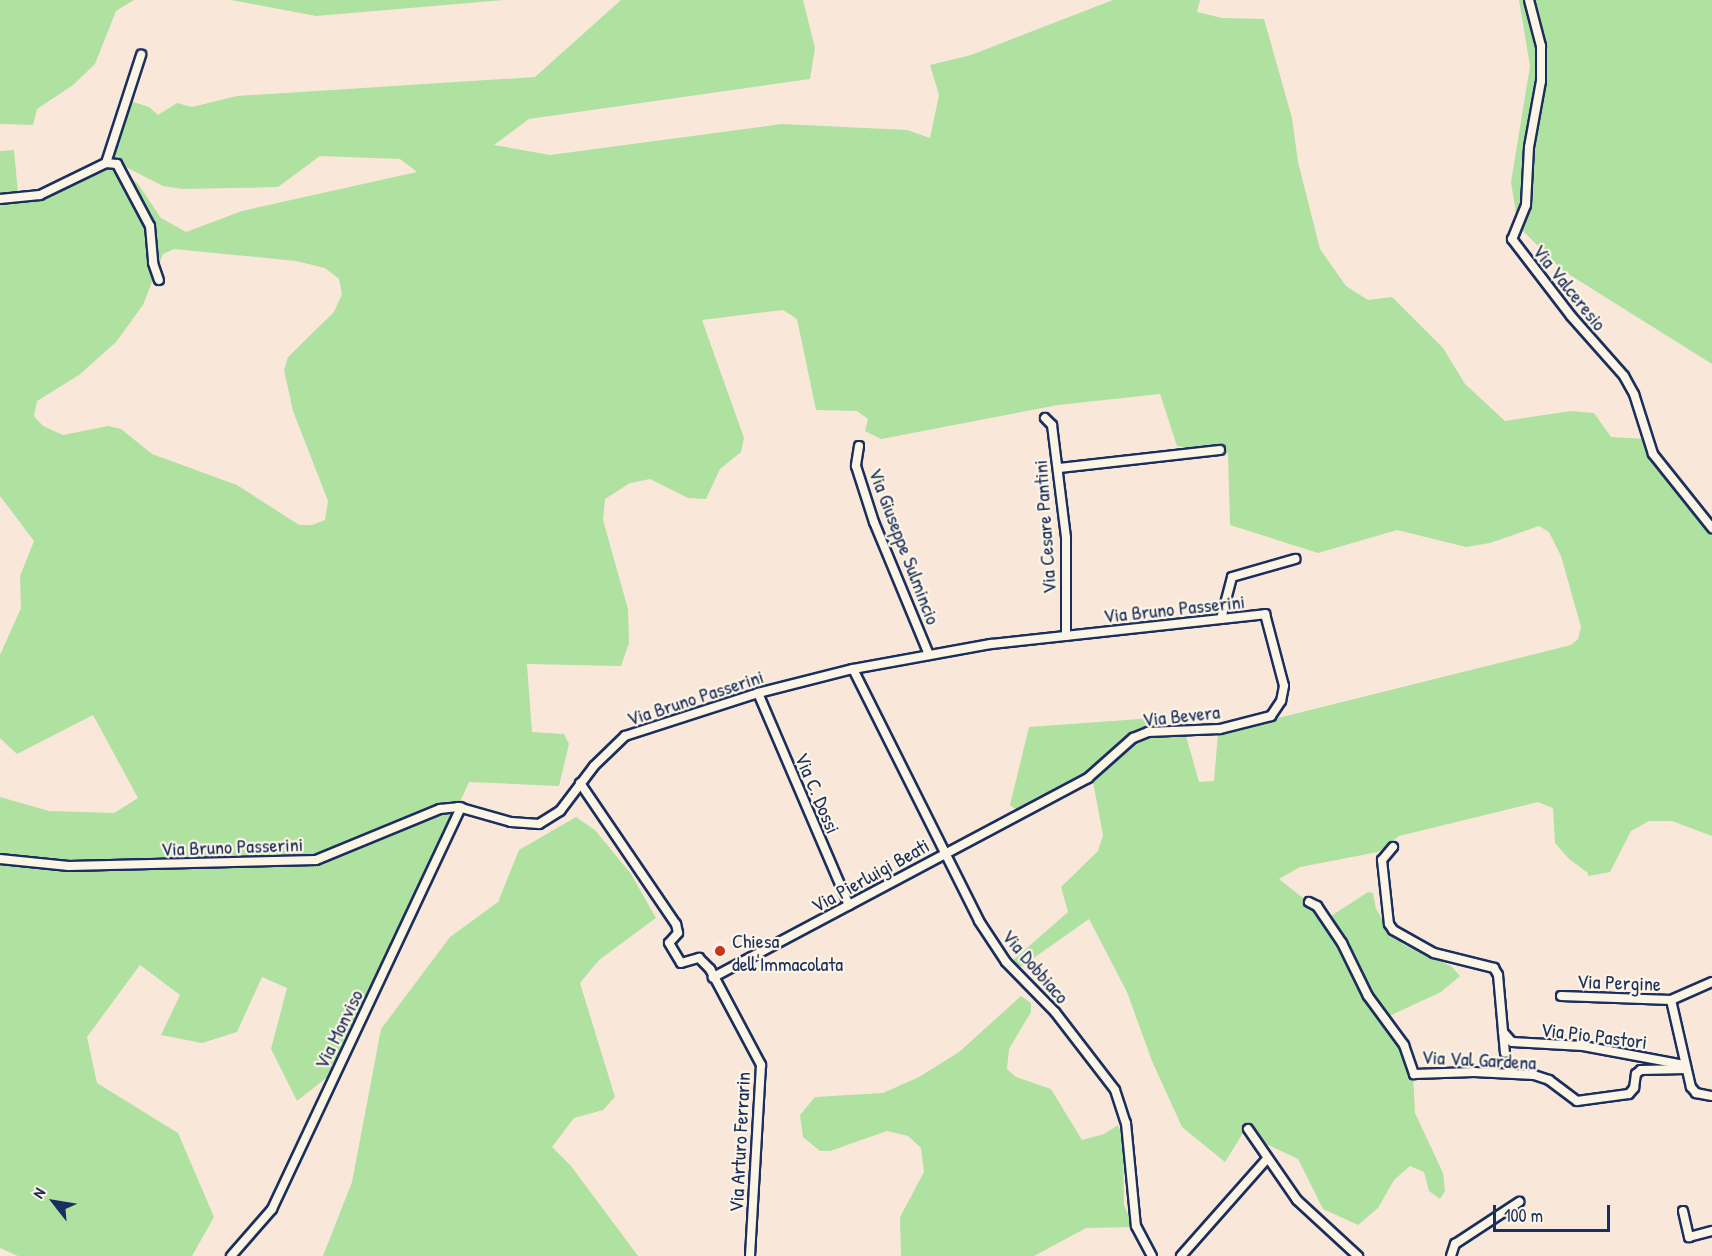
<!DOCTYPE html>
<style>
body{margin:0}
#map{position:relative;width:1712px;height:1256px;overflow:hidden;background:#f9e8da;font-family:"Patrick Hand",sans-serif}
div>[style]{position:absolute}
[style*='--x']{left:calc(var(--x)*1px);top:calc(var(--y)*1px);width:calc(var(--w)*1px);rotate:calc(var(--a)*1deg)}
.green>*{inset:0;background:#afe1a1}
.roads{filter:drop-shadow(2px 0 #1b2f5e) drop-shadow(-2px 0 #1b2f5e) drop-shadow(0 2px #1b2f5e) drop-shadow(0 -2px #1b2f5e)}
.minor>*{height:8px;margin:-4px;padding:0 4px;transform-origin:4px;border-radius:4px;background:#fcf5e5}
.dots>*{width:16px;height:16px;translate:-50% -50%;box-sizing:border-box;border:3px solid #fcf5e5;border-radius:50%}
span{translate:-50% -50%;white-space:nowrap;text-align:center;line-height:1.15;-webkit-text-stroke:4.5px #fcf5e5;paint-order:stroke}
.street-label{font-size:20px;color:#1b2f5e}
.poi-label{font-size:20px;color:#1b2f5e}
.left{translate:0 -50%;text-align:left}
.north{position:absolute;left:24px;top:1172px;width:60px;height:60px;-webkit-text-stroke:4px #fcf5e5;paint-order:stroke;rotate:301deg;font-size:16px;font-weight:700;line-height:24px;text-align:center;color:#1b2f5e}
.north::after{content:'';display:block;margin:auto;width:21px;height:27px;background:#1b2f5e;clip-path:polygon(50% 0,100% 100%,50% 72%,0 100%)}
.scale{position:absolute;left:1493px;top:1205px;width:117px;height:27px;box-sizing:border-box;border:3px solid #1b2f5e;border-top:0;padding-left:8px;font-size:18px;line-height:21px;white-space:nowrap;color:#1b2f5e;-webkit-text-stroke:4px #fcf5e5;paint-order:stroke}
</style>
<div id="map">
<div class="green">
<div style="clip-path:polygon(0 0,134px 0,116px 11px,95px 64px,73px 85px,37px 109px,33px 125px,0 124px)"></div>
<div style="clip-path:polygon(231px 0,504px 0,316px 16px)"></div>
<div style="clip-path:polygon(evenodd,621px 0,803px 0,815px 48px,810px 79px,529px 119px,494px 145px,550px 155px,782px 124px,907px 130px,930px 138px,939px 95px,930px 65px,971px 55px,1113px 0,1200px 0,1197px 12px,1222px 18px,1264px 19px,1292px 118px,1298px 162px,1320px 249px,1346px 286px,1368px 300px,1392px 297px,1443px 348px,1465px 384px,1505px 421px,1571px 411px,1594px 413px,1611px 437px,1648px 439px,1652px 454px,1712px 528px,1712px 836px,1672px 821px,1649px 821px,1631px 831px,1610px 872px,1588px 876px,1588px 873px,1569px 859px,1555px 843px,1553px 808px,1538px 802px,1399px 836px,1378px 852px,1300px 867px,1279px 879px,1328px 918px,1368px 892px,1373px 893px,1376px 909px,1392px 934px,1404px 945px,1451px 966px,1460px 976px,1441px 992px,1385px 1018px,1413px 1074px,1415px 1113px,1443px 1173px,1445px 1191px,1440px 1199px,1429px 1191px,1424px 1172px,1410px 1166px,1394px 1180px,1378px 1208px,1358px 1225px,1323px 1209px,1298px 1159px,1243px 1133px,1225px 1162px,1182px 1127px,1152px 1061px,1127px 992px,1089px 919px,1021px 967px,1013px 960px,1068px 912px,1061px 887px,1098px 851px,1103px 835px,1093px 782px,1020px 812px,1010px 805px,1029px 727px,1154px 718px,1166px 730px,1186px 736px,1199px 782px,1214px 781px,1218px 733px,1571px 645px,1578px 639px,1581px 627px,1561px 556px,1549px 532px,1539px 526px,1490px 543px,1466px 547px,1397px 530px,1318px 553px,1230px 525px,1228px 453px,1177px 446px,1160px 394px,1058px 405px,881px 439px,865px 431px,868px 419px,857px 411px,816px 410px,797px 319px,783px 310px,702px 320px,744px 438px,741px 452px,720px 469px,706px 499px,688px 498px,650px 479px,630px 483px,605px 499px,603px 520px,628px 609px,629px 643px,621px 666px,527px 664px,532px 732px,564px 734px,569px 744px,559px 786px,469px 782px,340px 1067px,297px 1101px,271px 1049px,287px 988px,262px 977px,237px 1032px,202px 1043px,161px 1035px,180px 995px,140px 965px,87px 1037px,97px 1083px,178px 1133px,214px 1217px,192px 1256px,18px 1256px,0 1248px,0 797px,49px 811px,114px 813px,138px 798px,93px 715px,17px 754px,0 738px,0 655px,21px 608px,20px 576px,34px 541px,0 496px,0 204px,46px 199px,89px 168px,102px 165px,124px 172px,138px 184px,161px 218px,186px 232px,242px 211px,417px 172px,400px 159px,320px 156px,278px 187px,183px 189px,163px 186px,110px 159px,127px 100px,149px 107px,158px 115px,177px 103px,192px 107px,237px 96px,535px 77px,621px 0,174px 249px,296px 261px,325px 268px,339px 279px,342px 294px,334px 312px,288px 357px,284px 370px,293px 411px,328px 501px,325px 520px,312px 525px,299px 525px,237px 485px,152px 454px,121px 429px,108px 426px,63px 435px,43px 426px,34px 416px,37px 401px,79px 375px,116px 342px,143px 305px,163px 254px,174px 249px)"></div>
<div style="clip-path:polygon(1519px 0,1712px 0,1712px 364px,1562px 270px,1518px 226px,1511px 182px,1530px 66px)"></div>
<div style="clip-path:polygon(14px 150px,18px 193px,0 195px,0 151px)"></div>
<div style="clip-path:polygon(576px 817px,595px 830px,631px 874px,656px 918px,599px 960px,580px 983px,615px 1097px,603px 1110px,574px 1118px,552px 1147px,571px 1166px,638px 1256px,323px 1256px,352px 1182px,381px 1029px,450px 937px,498px 902px,519px 850px)"></div>
<div style="clip-path:polygon(1021px 996px,1031px 1003px,1031px 1012px,1009px 1049px,1007px 1069px,1016px 1077px,1051px 1089px,1082px 1140px,1104px 1134px,1118px 1125px,1123px 1139px,1124px 1205px,1133px 1227px,1086px 1228px,1034px 1256px,901px 1256px,900px 1217px,924px 1172px,921px 1148px,908px 1136px,887px 1131px,830px 1151px,820px 1151px,803px 1137px,800px 1115px,815px 1097px,883px 1093px,919px 1077px,959px 1052px)"></div>
</div>
<div class="roads">
<div class="minor">
<div style="--x:1529;--y:0;--w:48;--a:75.4"></div>
<div style="--x:1541;--y:46;--w:35;--a:90"></div>
<div style="--x:1541;--y:81;--w:67;--a:100.3"></div>
<div style="--x:1529;--y:147;--w:58;--a:93"></div>
<div style="--x:1526;--y:205;--w:37;--a:112"></div>
<div style="--x:1512;--y:239;--w:97;--a:52.5"></div>
<div style="--x:1571;--y:316;--w:80;--a:48.5"></div>
<div style="--x:1624;--y:376;--w:21;--a:61"></div>
<div style="--x:1634;--y:394;--w:63;--a:72.4"></div>
<div style="--x:1653;--y:454;--w:95;--a:51.4"></div>
<div style="--x:106;--y:163;--w:114;--a:-72"></div>
<div style="--x:0;--y:199;--w:40;--a:-5.7"></div>
<div style="--x:40;--y:195;--w:73;--a:-25.9"></div>
<div style="--x:106;--y:163;--w:11;--a:5"></div>
<div style="--x:117;--y:164;--w:70;--a:62"></div>
<div style="--x:150;--y:226;--w:37;--a:85"></div>
<div style="--x:153;--y:263;--w:18;--a:71"></div>
<div style="--x:1045;--y:418;--w:10;--a:45"></div>
<div style="--x:1052;--y:425;--w:114;--a:82.9"></div>
<div style="--x:1066;--y:538;--w:98;--a:90"></div>
<div style="--x:859;--y:446;--w:20;--a:99"></div>
<div style="--x:856;--y:466;--w:59;--a:72.2"></div>
<div style="--x:874;--y:522;--w:144;--a:67.5"></div>
<div style="--x:1059;--y:468;--w:162;--a:-6.4"></div>
<div style="--x:1221;--y:619;--w:43;--a:-75.3"></div>
<div style="--x:1232;--y:577;--w:66;--a:-15.9"></div>
<div style="--x:853;--y:669;--w:282;--a:63.4"></div>
<div style="--x:979;--y:921;--w:49;--a:56.6"></div>
<div style="--x:1006;--y:962;--w:70;--a:45.6"></div>
<div style="--x:1055;--y:1012;--w:98;--a:52.4"></div>
<div style="--x:1115;--y:1090;--w:35;--a:72"></div>
<div style="--x:1126;--y:1123;--w:103;--a:84.5"></div>
<div style="--x:1136;--y:1226;--w:34;--a:62"></div>
<div style="--x:758;--y:693;--w:231;--a:66.8"></div>
<div style="--x:580;--y:783;--w:171;--a:55.8"></div>
<div style="--x:676;--y:924;--w:9;--a:77"></div>
<div style="--x:678;--y:933;--w:13;--a:132"></div>
<div style="--x:669;--y:943;--w:23;--a:59"></div>
<div style="--x:681;--y:963;--w:19;--a:-16"></div>
<div style="--x:699;--y:958;--w:16;--a:45"></div>
<div style="--x:710;--y:969;--w:109;--a:62"></div>
<div style="--x:761;--y:1065;--w:191;--a:93.3"></div>
<div style="--x:1393;--y:847;--w:17;--a:130"></div>
<div style="--x:1382;--y:860;--w:64;--a:83.8"></div>
<div style="--x:1389;--y:924;--w:7;--a:56"></div>
<div style="--x:1393;--y:930;--w:47;--a:29.3"></div>
<div style="--x:1434;--y:953;--w:62;--a:14"></div>
<div style="--x:1494;--y:968;--w:8;--a:60"></div>
<div style="--x:1498;--y:975;--w:78;--a:84.9"></div>
<div style="--x:0;--y:859;--w:69;--a:5.8"></div>
<div style="--x:69;--y:866;--w:247;--a:-1.4"></div>
<div style="--x:316;--y:860;--w:134;--a:-22.4"></div>
<div style="--x:440;--y:809;--w:18;--a:-6"></div>
<div style="--x:458;--y:807;--w:55;--a:15.8"></div>
<div style="--x:511;--y:822;--w:28;--a:4"></div>
<div style="--x:539;--y:824;--w:25;--a:-32"></div>
<div style="--x:560;--y:811;--w:56;--a:-52.9"></div>
<div style="--x:594;--y:766;--w:43;--a:-44.1"></div>
<div style="--x:625;--y:736;--w:140;--a:-17.9"></div>
<div style="--x:758;--y:693;--w:98;--a:-14.2"></div>
<div style="--x:853;--y:669;--w:140;--a:-10.3"></div>
<div style="--x:991;--y:644;--w:276;--a:-6.2"></div>
<div style="--x:1265;--y:614;--w:74;--a:75.2"></div>
<div style="--x:1284;--y:686;--w:15;--a:101"></div>
<div style="--x:1281;--y:701;--w:18;--a:124"></div>
<div style="--x:1271;--y:716;--w:53;--a:165.7"></div>
<div style="--x:1220;--y:729;--w:72;--a:177.6"></div>
<div style="--x:1148;--y:732;--w:16;--a:158"></div>
<div style="--x:1133;--y:738;--w:60;--a:138.4"></div>
<div style="--x:1088;--y:778;--w:425;--a:152"></div>
<div style="--x:1309;--y:902;--w:9;--a:27"></div>
<div style="--x:1317;--y:906;--w:45;--a:56"></div>
<div style="--x:1342;--y:943;--w:59;--a:63.9"></div>
<div style="--x:1368;--y:996;--w:61;--a:53.7"></div>
<div style="--x:1404;--y:1045;--w:31;--a:71"></div>
<div style="--x:1414;--y:1074;--w:60;--a:-1.9"></div>
<div style="--x:1474;--y:1072;--w:60;--a:2.9"></div>
<div style="--x:1534;--y:1075;--w:16;--a:18"></div>
<div style="--x:1549;--y:1080;--w:35;--a:37"></div>
<div style="--x:1577;--y:1101;--w:52;--a:-7.7"></div>
<div style="--x:1629;--y:1094;--w:8;--a:-50"></div>
<div style="--x:1634;--y:1088;--w:14;--a:-82"></div>
<div style="--x:1636;--y:1074;--w:6;--a:-39"></div>
<div style="--x:1641;--y:1070;--w:45;--a:-1.3"></div>
<div style="--x:1561;--y:996;--w:110;--a:2.1"></div>
<div style="--x:1671;--y:1000;--w:89;--a:77.1"></div>
<div style="--x:1691;--y:1087;--w:8;--a:50"></div>
<div style="--x:1696;--y:1093;--w:16;--a:11"></div>
<div style="--x:1671;--y:1000;--w:45;--a:-23.7"></div>
<div style="--x:1503;--y:1032;--w:13;--a:48"></div>
<div style="--x:1512;--y:1042;--w:71;--a:3.2"></div>
<div style="--x:1583;--y:1046;--w:104;--a:10.6"></div>
<div style="--x:1248;--y:1129;--w:86;--a:55.4"></div>
<div style="--x:1297;--y:1200;--w:83;--a:42.6"></div>
<div style="--x:1683;--y:1211;--w:27;--a:77"></div>
<div style="--x:1689;--y:1237;--w:24;--a:-15"></div>
<div style="--x:231;--y:1256;--w:62;--a:-48.9"></div>
<div style="--x:272;--y:1209;--w:444;--a:-64.8"></div>
<div style="--x:1181;--y:1256;--w:128;--a:-48.5"></div>
<div style="--x:1451;--y:1256;--w:13;--a:-72"></div>
<div style="--x:1455;--y:1244;--w:77;--a:-33.3"></div>
</div>
</div>
<div class="dots">
<div style="left:720px;top:951px;background:#c8321e"></div>
</div>
<div class="street-label">
<span style="left:1570px;top:287px;rotate:51deg">Via Valceresio</span>
<span style="left:1044px;top:527px;rotate:-94deg">Via Cesare Pantini</span>
<span style="left:905px;top:546px;rotate:69deg">Via Giuseppe Sulmincio</span>
<span style="left:1174px;top:608px;rotate:-6deg">Via Bruno Passerini</span>
<span style="left:695px;top:697px;rotate:-18deg">Via Bruno Passerini</span>
<span style="left:1181px;top:715px;rotate:-6deg">Via Bevera</span>
<span style="left:818px;top:793px;rotate:67deg">Via C. Dossi</span>
<span style="left:232px;top:846px;rotate:-2deg">Via Bruno Passerini</span>
<span style="left:870px;top:875px;rotate:-29deg">Via Pierluigi Beati</span>
<span style="left:1036px;top:966px;rotate:49deg">Via Dobbiaco</span>
<span style="left:1619px;top:982px;rotate:2deg">Via Pergine</span>
<span style="left:338px;top:1029px;rotate:-64deg">Via Monviso</span>
<span style="left:1594px;top:1035px;rotate:7deg">Via Pio Pastori</span>
<span style="left:1479px;top:1059px;rotate:3deg">Via Val Gardena</span>
<span style="left:739px;top:1142px;rotate:-87deg">Via Arturo Ferrarin</span>
</div>
<div class="poi-label">
<span class="left" style="left:732px;top:952px">Chiesa<br>dell'Immacolata</span>
</div>
<div class="north">N</div>
<div class="scale">100 m</div>
</div>
